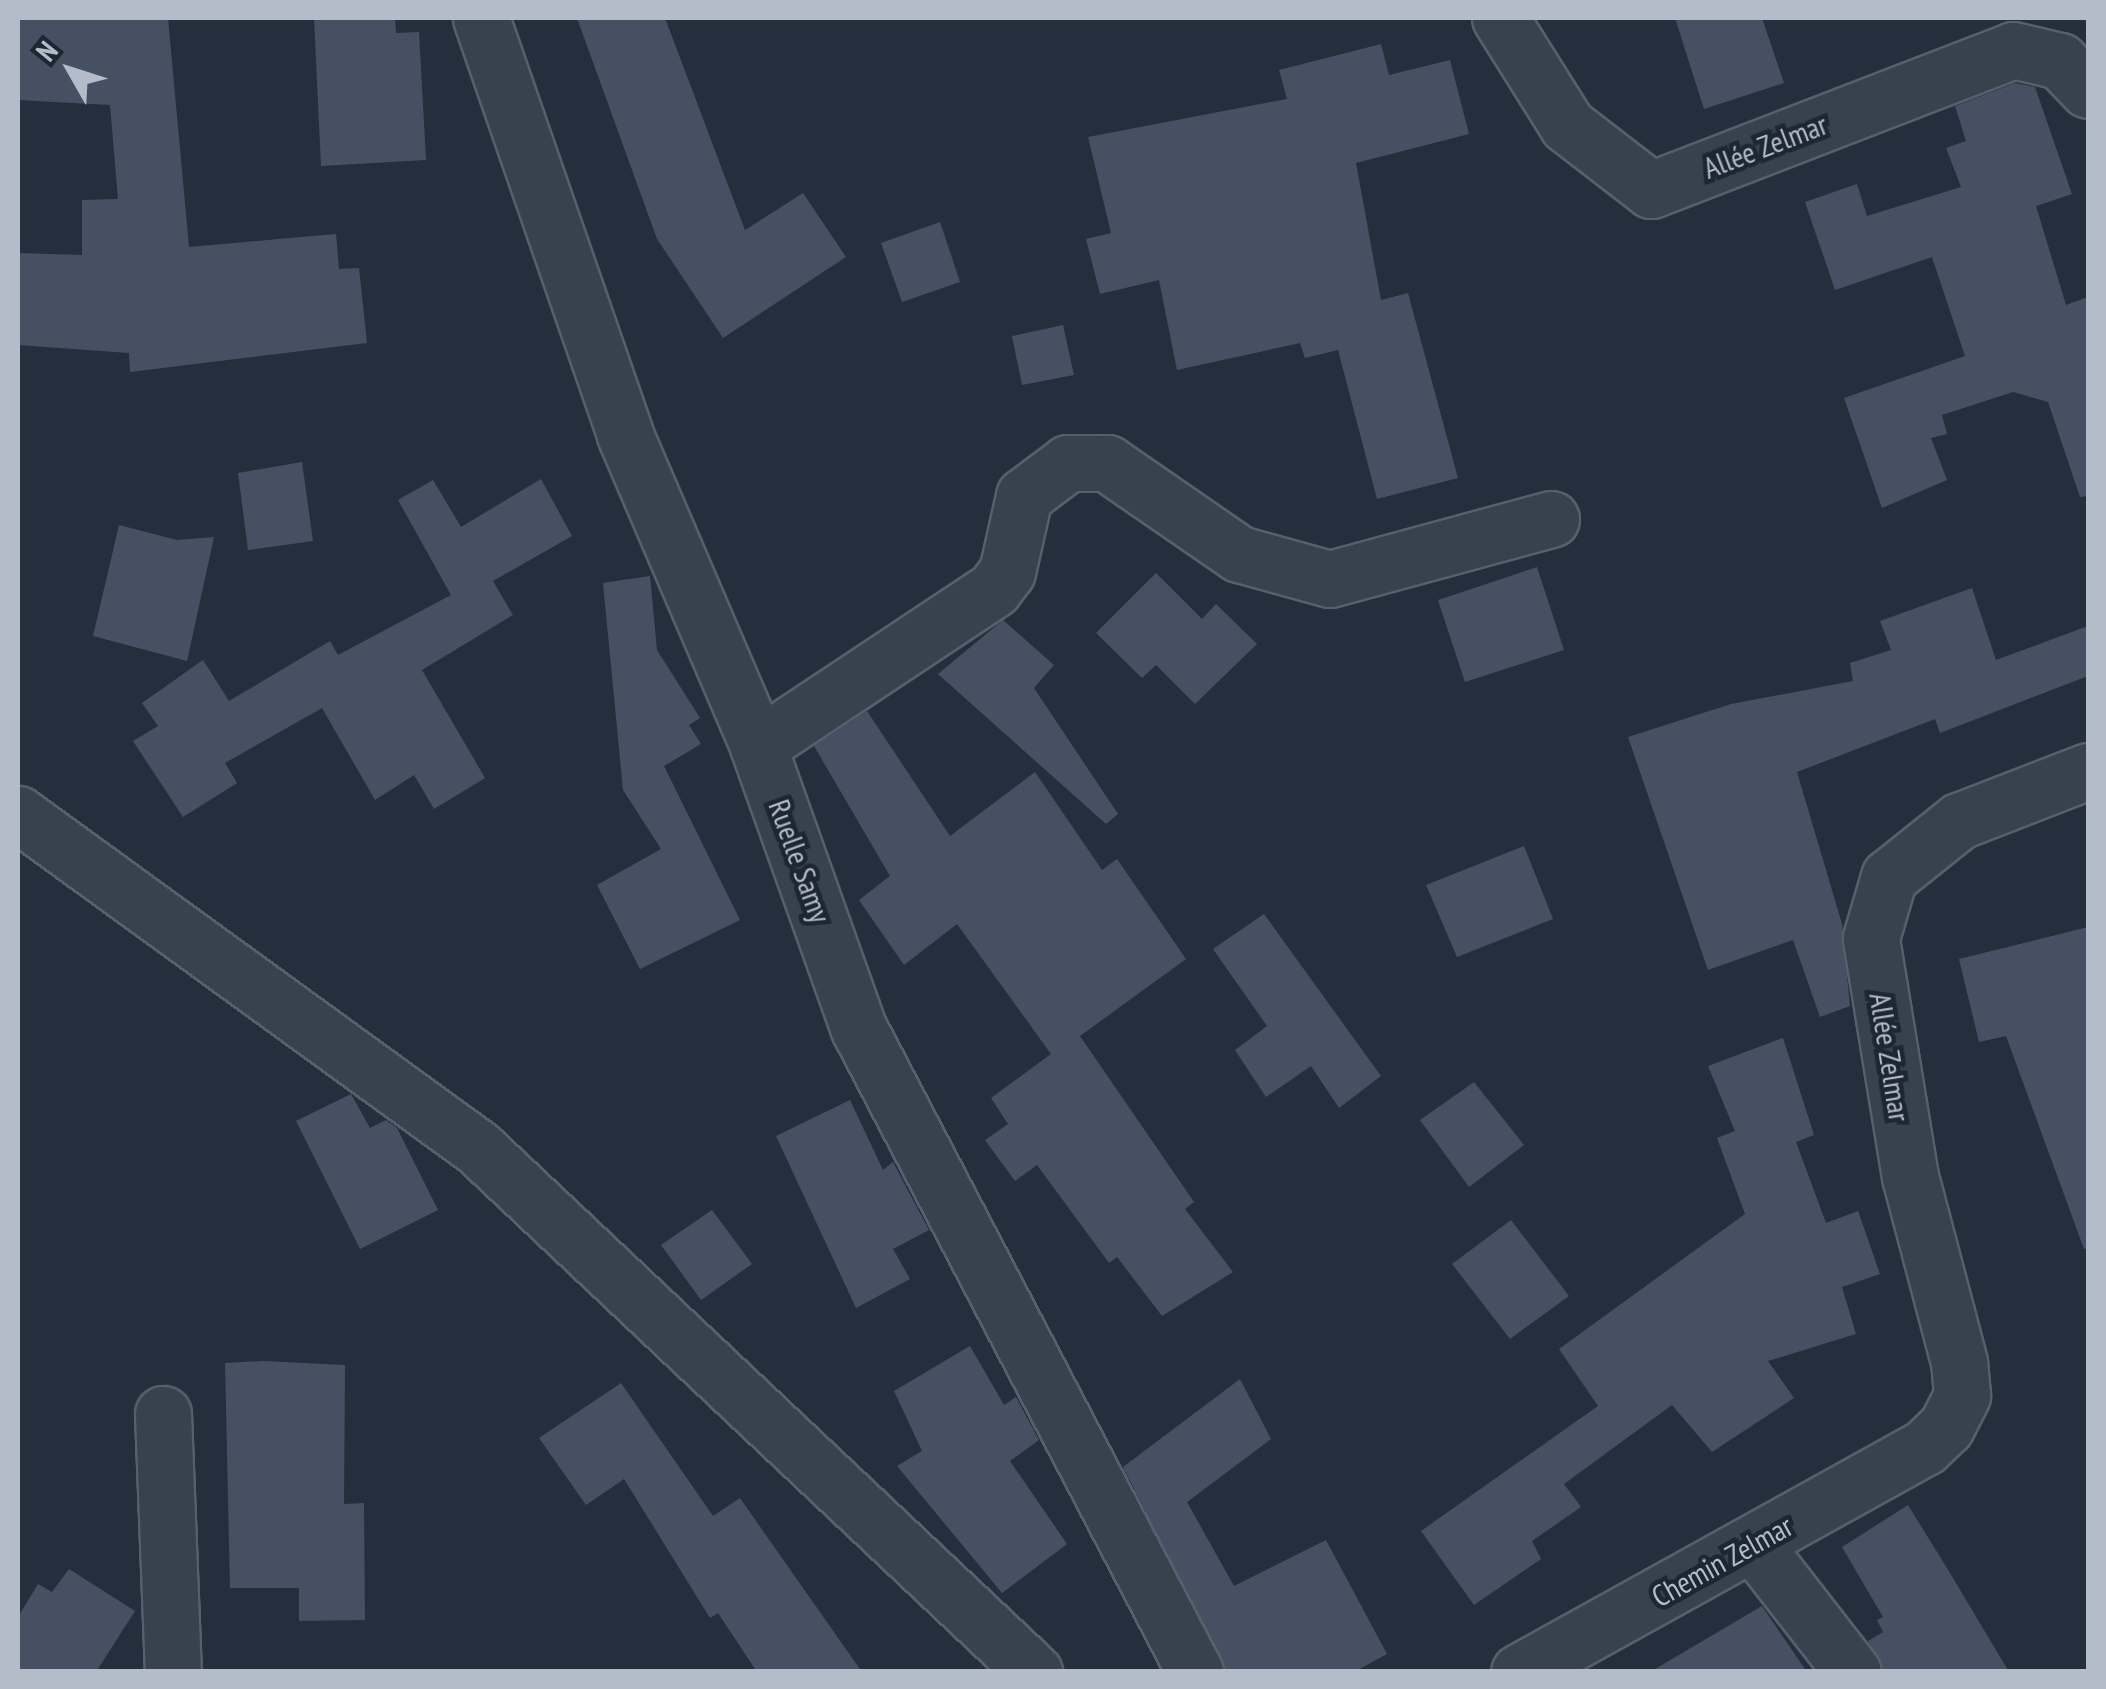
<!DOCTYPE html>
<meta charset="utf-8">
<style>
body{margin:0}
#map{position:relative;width:2106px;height:1689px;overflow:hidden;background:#242f3e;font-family:"PT Sans Narrow",sans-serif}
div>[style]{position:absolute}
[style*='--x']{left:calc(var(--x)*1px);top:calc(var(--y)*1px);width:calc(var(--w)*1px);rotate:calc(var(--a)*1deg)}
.building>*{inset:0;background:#455162}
.roads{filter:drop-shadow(2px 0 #565f6c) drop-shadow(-2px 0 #565f6c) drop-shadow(0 2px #565f6c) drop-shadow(0 -2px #565f6c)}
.minor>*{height:55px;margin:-27.5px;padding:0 27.5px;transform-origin:27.5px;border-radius:27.5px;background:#38414e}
span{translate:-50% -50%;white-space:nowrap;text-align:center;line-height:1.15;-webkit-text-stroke:9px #1d2633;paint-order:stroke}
.street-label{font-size:30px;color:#b4bcc9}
.frame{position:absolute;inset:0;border:20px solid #b4bcc9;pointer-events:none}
.north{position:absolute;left:20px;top:20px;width:100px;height:100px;-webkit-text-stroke:8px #1d2633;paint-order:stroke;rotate:309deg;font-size:28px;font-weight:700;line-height:40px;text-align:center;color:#b4bcc9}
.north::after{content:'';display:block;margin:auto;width:35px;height:45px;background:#b4bcc9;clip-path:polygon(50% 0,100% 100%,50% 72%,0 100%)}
</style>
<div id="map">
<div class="building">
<div style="clip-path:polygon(18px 18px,168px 18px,189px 247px,336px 234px,339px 269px,359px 268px,367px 343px,130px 372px,129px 353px,18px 345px,18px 253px,82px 255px,82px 200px,118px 199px,110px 105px,18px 100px)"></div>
<div style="clip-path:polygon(314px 18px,395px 18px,396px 33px,419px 32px,426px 160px,321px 166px)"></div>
<div style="clip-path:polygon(577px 18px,665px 18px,745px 230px,803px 193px,846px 257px,723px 338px,657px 239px)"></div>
<div style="clip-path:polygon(1675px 18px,1762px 18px,1784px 83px,1704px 109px)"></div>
<div style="clip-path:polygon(1381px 44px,1389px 75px,1450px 60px,1469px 134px,1356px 163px,1381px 300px,1408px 293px,1458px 478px,1377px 499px,1338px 350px,1305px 358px,1300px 343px,1177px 370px,1159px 280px,1100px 294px,1086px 239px,1111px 233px,1088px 137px,1287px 99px,1279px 70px)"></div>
<div style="clip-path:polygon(2015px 83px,2035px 87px,2072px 194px,2036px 206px,2066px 305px,2088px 297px,2088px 496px,2080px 497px,2048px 402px,2013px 392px,1942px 415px,1947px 434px,1931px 438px,1947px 480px,1882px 508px,1844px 398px,1965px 356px,1932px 257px,1835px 290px,1805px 202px,1857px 184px,1867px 216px,1961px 187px,1946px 148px,1966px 141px,1955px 106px)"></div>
<div style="clip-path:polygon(940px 222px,960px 282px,902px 302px,881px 243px)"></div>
<div style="clip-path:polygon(1063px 325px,1074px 375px,1022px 385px,1012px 336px)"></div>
<div style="clip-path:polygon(302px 462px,313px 541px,248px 550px,238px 473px)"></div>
<div style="clip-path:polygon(541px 479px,572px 536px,493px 581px,513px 615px,422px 670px,485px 778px,434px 809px,414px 775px,375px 800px,322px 708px,225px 763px,237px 783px,183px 817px,133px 741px,158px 726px,142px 703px,203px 660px,229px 701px,330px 641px,338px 655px,451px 595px,398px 500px,433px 480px,461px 527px)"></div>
<div style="clip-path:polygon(119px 525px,177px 540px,214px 537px,187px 661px,93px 636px)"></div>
<div style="clip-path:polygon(1537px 567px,1564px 650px,1465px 682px,1438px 600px)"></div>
<div style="clip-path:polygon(1156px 573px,1202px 619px,1216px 604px,1257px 644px,1195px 704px,1156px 665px,1142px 678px,1096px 633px)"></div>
<div style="clip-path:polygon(650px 576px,657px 650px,700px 718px,689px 725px,701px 744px,664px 766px,740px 920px,640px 969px,597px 885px,661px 849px,623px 790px,603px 583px)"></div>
<div style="clip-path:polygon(1972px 588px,1996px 660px,2088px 626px,2088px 676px,1940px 733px,1935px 719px,1797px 772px,1842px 924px,1850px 1006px,1820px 1017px,1793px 940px,1708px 970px,1628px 737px,1731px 704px,1853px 681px,1850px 663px,1891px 650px,1880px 621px)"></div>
<div style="clip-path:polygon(1003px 620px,1054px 665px,1034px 688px,1118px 814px,1106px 824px,938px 674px)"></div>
<div style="clip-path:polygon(867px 711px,950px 836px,1035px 772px,1102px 870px,1117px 859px,1186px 959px,1080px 1036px,1194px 1202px,1185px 1209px,1233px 1272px,1162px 1316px,1117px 1257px,1109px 1263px,1037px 1165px,1015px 1181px,985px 1140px,1008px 1124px,991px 1098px,1051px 1054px,957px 924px,904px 965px,859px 900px,890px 876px,814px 746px)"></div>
<div style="clip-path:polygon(1524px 846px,1553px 919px,1457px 957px,1426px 885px)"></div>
<div style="clip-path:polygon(1264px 914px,1381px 1076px,1339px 1108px,1311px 1066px,1266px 1097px,1235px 1050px,1267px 1026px,1213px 949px)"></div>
<div style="clip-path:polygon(2088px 927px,2088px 1248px,2084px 1249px,2006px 1036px,1979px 1042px,1959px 959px)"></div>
<div style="clip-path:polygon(1783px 1038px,1814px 1135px,1796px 1142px,1826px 1223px,1858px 1211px,1880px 1274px,1842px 1287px,1856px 1334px,1768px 1361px,1794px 1398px,1712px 1452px,1672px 1405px,1564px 1484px,1581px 1507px,1532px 1541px,1541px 1559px,1474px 1605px,1421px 1531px,1598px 1406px,1559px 1349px,1745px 1214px,1717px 1138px,1735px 1131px,1708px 1066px)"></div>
<div style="clip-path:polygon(1474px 1082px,1524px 1145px,1469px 1187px,1420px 1120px)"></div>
<div style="clip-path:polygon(351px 1094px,370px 1128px,386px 1120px,397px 1128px,438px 1210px,360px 1249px,296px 1121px)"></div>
<div style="clip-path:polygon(850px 1100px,883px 1170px,893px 1162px,929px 1230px,893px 1249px,910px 1279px,856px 1308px,776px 1136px)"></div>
<div style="clip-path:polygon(712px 1210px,752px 1264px,701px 1300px,661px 1245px)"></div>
<div style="clip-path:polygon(1511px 1220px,1569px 1296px,1510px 1339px,1452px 1264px)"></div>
<div style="clip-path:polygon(970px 1346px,1004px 1405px,1016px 1397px,1039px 1440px,1010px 1461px,1067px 1544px,1002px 1593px,897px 1466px,922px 1451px,894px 1391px)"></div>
<div style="clip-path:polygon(263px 1361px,345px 1365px,344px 1504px,364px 1503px,365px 1620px,299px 1621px,299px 1588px,230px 1588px,225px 1363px)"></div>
<div style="clip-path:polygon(1240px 1379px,1271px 1439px,1187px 1502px,1234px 1586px,1326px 1540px,1387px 1654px,1354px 1672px,1226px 1672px,1123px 1467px)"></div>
<div style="clip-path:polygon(621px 1383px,713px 1516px,740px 1498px,862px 1672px,757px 1672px,718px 1613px,710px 1618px,624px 1479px,586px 1505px,539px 1438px)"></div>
<div style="clip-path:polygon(1908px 1505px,1950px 1573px,2009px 1672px,1884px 1672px,1868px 1641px,1883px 1632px,1877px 1620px,1883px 1617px,1842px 1547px)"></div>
<div style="clip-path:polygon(69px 1569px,135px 1611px,96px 1672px,18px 1672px,18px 1617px,38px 1584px,52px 1592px)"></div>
<div style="clip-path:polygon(1762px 1606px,1807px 1672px,1650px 1672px)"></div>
</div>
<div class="roads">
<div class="minor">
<div style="--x:481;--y:18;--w:441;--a:70.9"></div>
<div style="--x:625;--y:435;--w:338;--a:66.8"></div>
<div style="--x:758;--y:746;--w:298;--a:70.4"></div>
<div style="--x:858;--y:1027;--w:728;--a:62.41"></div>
<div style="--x:1500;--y:18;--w:126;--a:57.9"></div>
<div style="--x:1567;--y:125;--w:106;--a:37.7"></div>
<div style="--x:1651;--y:190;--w:388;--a:-21.1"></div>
<div style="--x:2013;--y:50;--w:48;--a:13.2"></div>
<div style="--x:2060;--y:61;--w:40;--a:46"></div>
<div style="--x:758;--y:746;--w:283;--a:-33.6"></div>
<div style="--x:994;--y:589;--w:21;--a:-53"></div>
<div style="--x:1007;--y:572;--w:78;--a:-77.4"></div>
<div style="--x:1024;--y:496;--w:55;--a:-36.9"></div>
<div style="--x:1068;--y:463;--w:39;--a:0"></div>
<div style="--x:1107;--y:463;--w:160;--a:34.6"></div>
<div style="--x:1239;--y:554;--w:94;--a:15.4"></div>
<div style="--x:1330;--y:579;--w:229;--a:-15.2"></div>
<div style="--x:18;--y:814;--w:568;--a:35.98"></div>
<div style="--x:478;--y:1148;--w:764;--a:43.3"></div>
<div style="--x:163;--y:1414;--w:258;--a:87.8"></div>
<div style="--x:1754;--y:1545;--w:161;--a:52.1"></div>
<div style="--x:1519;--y:1672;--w:464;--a:-29"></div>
<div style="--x:1925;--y:1447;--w:29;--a:-44"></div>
<div style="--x:1946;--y:1427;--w:36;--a:-63"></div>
<div style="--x:1962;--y:1395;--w:33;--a:-95"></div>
<div style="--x:1959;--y:1362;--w:191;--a:-104.8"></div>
<div style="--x:1910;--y:1177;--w:242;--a:-99.3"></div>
<div style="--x:1871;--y:938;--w:64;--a:-73.6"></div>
<div style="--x:1889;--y:877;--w:90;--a:-38.7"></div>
<div style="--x:1959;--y:821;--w:138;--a:-21.2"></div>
</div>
</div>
<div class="street-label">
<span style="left:1765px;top:146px;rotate:-21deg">Allée Zelmar</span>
<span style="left:800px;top:861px;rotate:70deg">Ruelle Samy</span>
<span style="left:1890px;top:1057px;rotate:81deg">Allée Zelmar</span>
<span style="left:1722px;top:1561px;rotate:-29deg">Chemin Zelmar</span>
</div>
<div class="frame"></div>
<div class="north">N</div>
</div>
